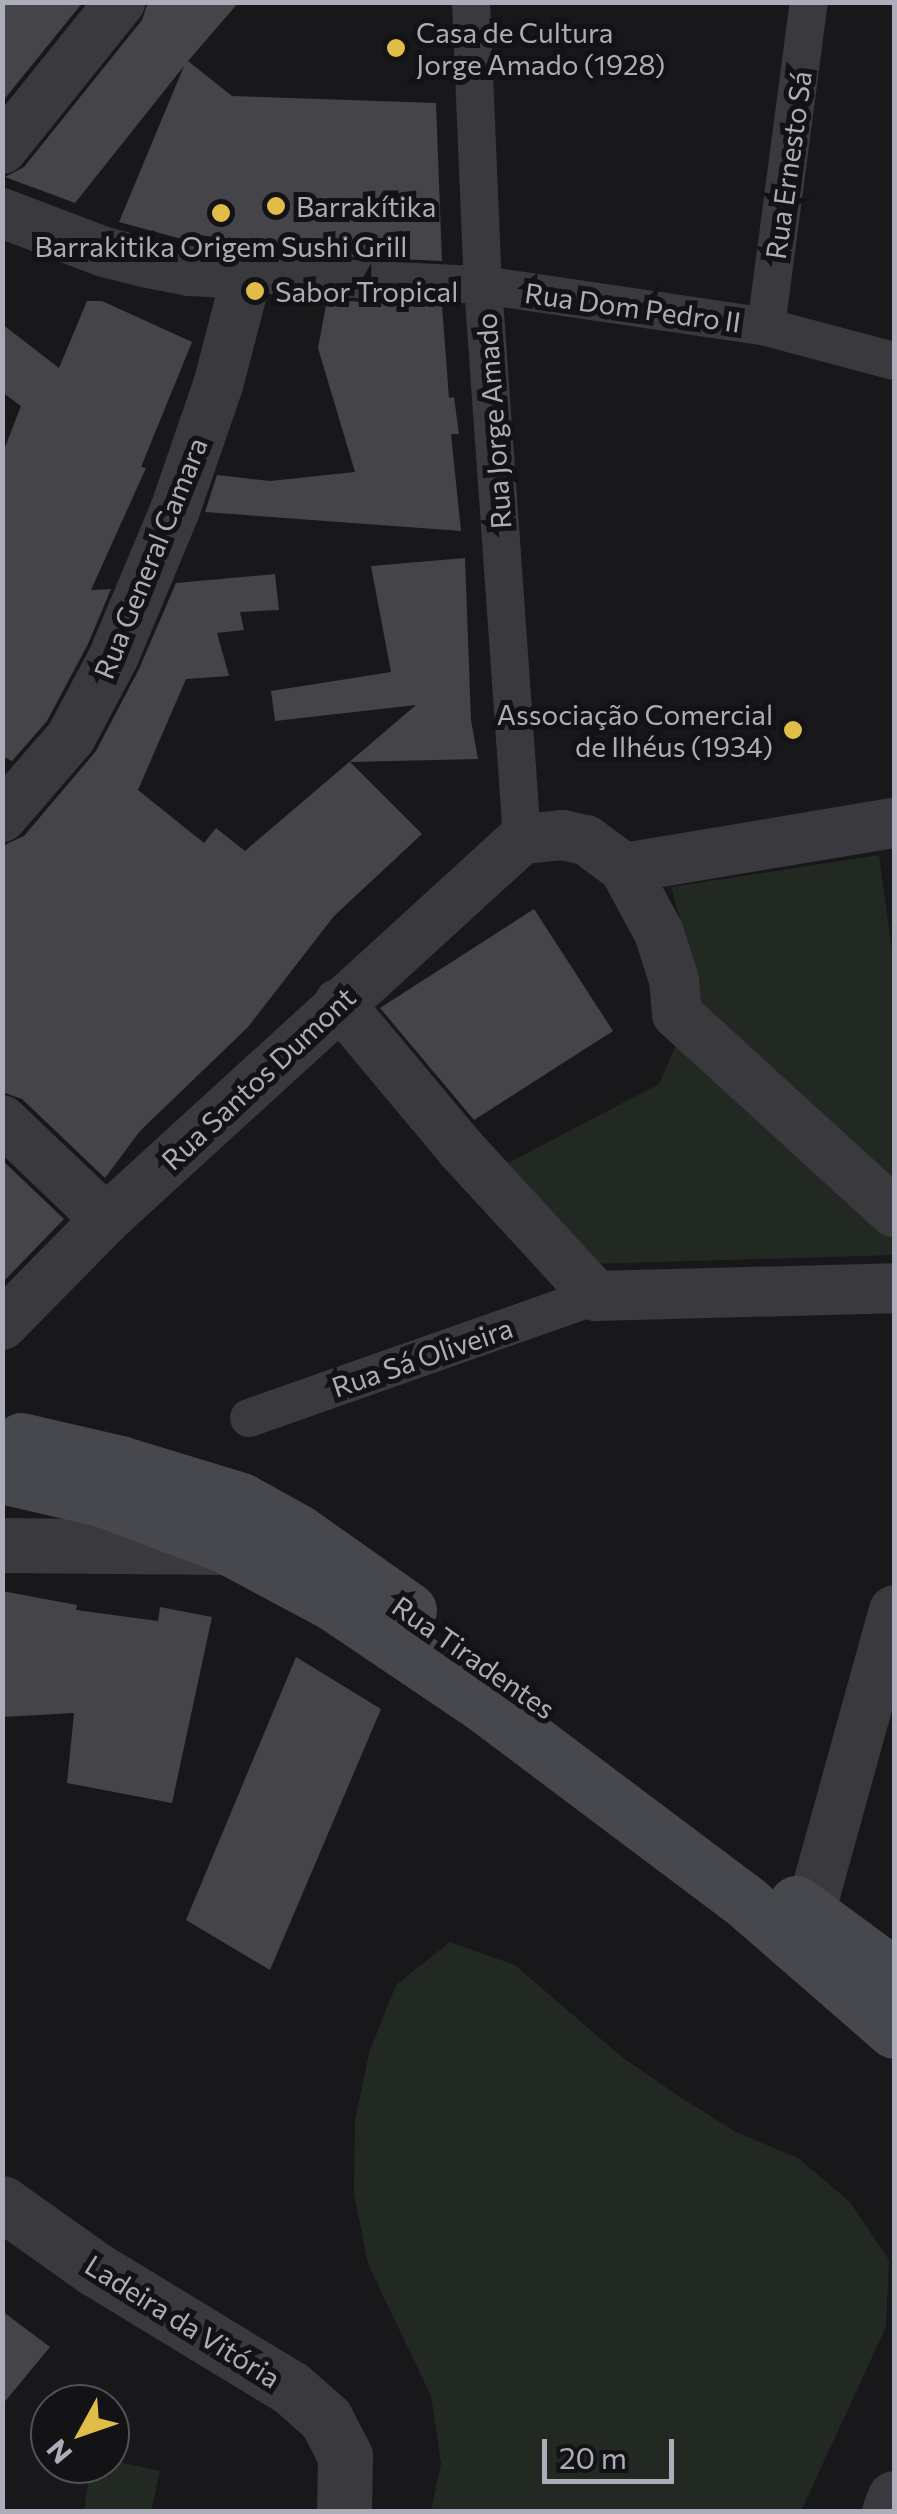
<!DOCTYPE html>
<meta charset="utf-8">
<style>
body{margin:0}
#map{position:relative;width:897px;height:2514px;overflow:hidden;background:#181719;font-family:Commissioner,sans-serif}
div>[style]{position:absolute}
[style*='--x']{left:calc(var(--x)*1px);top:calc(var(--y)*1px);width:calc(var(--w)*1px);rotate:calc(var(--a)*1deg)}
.green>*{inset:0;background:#222923}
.building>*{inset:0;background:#454549}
.pedestrian>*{height:38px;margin:-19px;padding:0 19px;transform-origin:19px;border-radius:19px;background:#39393e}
.minor>*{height:50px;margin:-25px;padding:0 25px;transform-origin:25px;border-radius:25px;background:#39393e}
.tertiary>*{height:55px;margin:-27.5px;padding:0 27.5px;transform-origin:27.5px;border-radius:27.5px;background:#39393e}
.secondary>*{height:55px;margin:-27.5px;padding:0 27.5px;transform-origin:27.5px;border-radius:27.5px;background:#47484e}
.dots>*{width:28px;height:28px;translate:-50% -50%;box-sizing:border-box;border:5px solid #131214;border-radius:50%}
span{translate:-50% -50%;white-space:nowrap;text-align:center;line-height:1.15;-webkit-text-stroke:10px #131214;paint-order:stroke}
.poi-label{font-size:28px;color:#abaeb8}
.left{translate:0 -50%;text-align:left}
.right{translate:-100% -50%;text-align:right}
.street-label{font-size:28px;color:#abaeb8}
.frame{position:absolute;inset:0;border:5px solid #abaeb8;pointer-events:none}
.north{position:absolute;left:30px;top:2384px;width:100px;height:100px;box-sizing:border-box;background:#131214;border:2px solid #505056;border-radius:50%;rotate:230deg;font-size:28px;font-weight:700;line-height:40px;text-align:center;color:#abaeb8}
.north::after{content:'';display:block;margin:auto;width:35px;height:45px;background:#e1bd48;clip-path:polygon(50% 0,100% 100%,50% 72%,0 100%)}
.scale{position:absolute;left:542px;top:2439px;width:132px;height:45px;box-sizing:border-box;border:5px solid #abaeb8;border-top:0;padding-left:12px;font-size:30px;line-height:35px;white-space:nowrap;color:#abaeb8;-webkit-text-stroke:8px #131214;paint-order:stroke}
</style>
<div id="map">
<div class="green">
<div style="clip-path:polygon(879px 855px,894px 965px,894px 1255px,592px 1264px,504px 1165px,659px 1084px,700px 990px,671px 887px)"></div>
<div style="clip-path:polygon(450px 1942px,515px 1965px,622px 2057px,680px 2097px,736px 2132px,798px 2158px,850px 2202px,889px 2260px,886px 2327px,801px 2511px,431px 2511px,441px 2464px,431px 2396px,368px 2264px,354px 2194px,355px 2120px,369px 2053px,396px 1985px)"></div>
<div style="clip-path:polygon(110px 2460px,160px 2471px,151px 2511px,84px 2511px,91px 2464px,110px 2464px)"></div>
</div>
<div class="building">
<div style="clip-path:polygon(2px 2px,83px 2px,2px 102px)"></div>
<div style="clip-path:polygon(148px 2px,239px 2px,188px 61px,232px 96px,436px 103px,442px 261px,335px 256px,336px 251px,199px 235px,198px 243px,193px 242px,119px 222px,184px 66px,75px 203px,5px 177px,24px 167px,142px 20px)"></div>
<div style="clip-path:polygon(327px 300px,442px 306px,449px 398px,454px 397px,459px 434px,451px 434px,461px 531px,205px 512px,217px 475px,270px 481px,355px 472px,318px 348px)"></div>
<div style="clip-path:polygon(87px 301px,102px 301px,192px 342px,141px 467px,146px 468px,91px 590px,111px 589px,88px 644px,47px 721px,12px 761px,2px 756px,2px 455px,21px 406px,2px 392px,2px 324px,59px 368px)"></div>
<div style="clip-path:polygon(465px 558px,471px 720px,478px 759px,350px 762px,422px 834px,334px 916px,248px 1027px,140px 1131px,105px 1178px,22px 1099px,2px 1092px,2px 846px,24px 836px,96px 751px,139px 669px,176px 583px,275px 574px,279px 610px,240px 612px,244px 630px,217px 633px,229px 676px,186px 679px,138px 790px,204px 843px,216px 828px,245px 851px,416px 705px,275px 721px,271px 691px,391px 672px,371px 566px)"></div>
<div style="clip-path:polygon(534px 909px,613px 1031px,474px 1120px,380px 1008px)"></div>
<div style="clip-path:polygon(2px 1160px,64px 1219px,2px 1283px)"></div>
<div style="clip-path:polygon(2px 1591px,77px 1605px,76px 1610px,158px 1621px,160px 1607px,212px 1617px,172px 1803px,67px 1783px,74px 1713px,2px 1717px)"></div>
<div style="clip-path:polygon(296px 1657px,381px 1709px,270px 1970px,186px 1920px)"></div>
<div style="clip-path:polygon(2px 2311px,50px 2347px,2px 2405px)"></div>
</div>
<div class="pedestrian">
<div style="--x:471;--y:2;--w:283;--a:87.6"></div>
<div style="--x:483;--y:285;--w:555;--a:85.97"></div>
<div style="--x:247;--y:274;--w:236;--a:2.7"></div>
<div style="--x:483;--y:285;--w:286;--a:8.4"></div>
<div style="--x:766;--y:327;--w:132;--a:14.9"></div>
<div style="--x:766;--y:327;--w:328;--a:-82.5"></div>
<div style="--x:249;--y:1418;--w:368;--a:-19.4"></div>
</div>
<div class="minor">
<div style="--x:2;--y:149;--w:189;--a:-51.2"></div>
<div style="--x:2;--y:213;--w:109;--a:20.9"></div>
<div style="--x:104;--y:252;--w:45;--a:14"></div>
<div style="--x:148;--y:263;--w:42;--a:11"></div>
<div style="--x:189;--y:271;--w:58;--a:3"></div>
<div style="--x:247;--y:274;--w:115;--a:104.6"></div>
<div style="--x:218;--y:385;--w:132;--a:109"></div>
<div style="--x:175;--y:510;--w:158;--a:112.7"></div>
<div style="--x:114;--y:656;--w:92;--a:118"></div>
<div style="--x:71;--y:737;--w:106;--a:130.8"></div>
<div style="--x:624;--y:868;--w:74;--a:61.7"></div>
<div style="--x:659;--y:933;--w:49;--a:72.3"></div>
<div style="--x:674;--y:980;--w:34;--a:85"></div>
<div style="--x:677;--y:1014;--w:294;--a:42.4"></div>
<div style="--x:339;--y:1003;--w:190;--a:50.1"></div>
<div style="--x:461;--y:1149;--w:200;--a:47.4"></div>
<div style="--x:596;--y:1296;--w:298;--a:-1.5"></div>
<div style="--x:2;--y:1120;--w:144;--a:43.6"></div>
<div style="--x:2;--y:1325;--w:148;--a:-45.5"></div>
<div style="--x:106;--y:1219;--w:563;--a:-42.41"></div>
<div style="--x:522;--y:839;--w:40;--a:-5.7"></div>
<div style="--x:562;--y:835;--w:25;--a:12"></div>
<div style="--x:586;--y:840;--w:47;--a:36.4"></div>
<div style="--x:624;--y:868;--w:274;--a:-9.5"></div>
<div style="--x:791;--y:1941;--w:34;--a:-56"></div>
<div style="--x:810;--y:1913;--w:314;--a:-74.5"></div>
</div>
<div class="tertiary">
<div style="--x:2;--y:1545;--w:222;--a:0.5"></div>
<div style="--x:2;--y:2203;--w:114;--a:35.4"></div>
<div style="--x:95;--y:2269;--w:229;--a:31.3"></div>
<div style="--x:291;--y:2388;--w:47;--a:41.5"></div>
<div style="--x:326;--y:2419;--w:42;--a:62.8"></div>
<div style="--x:345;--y:2456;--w:56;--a:91"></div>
<div style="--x:889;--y:2512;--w:15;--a:-70"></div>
</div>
<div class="secondary">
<div style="--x:21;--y:1440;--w:102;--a:13.1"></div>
<div style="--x:120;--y:1463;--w:127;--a:17"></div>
<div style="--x:241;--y:1500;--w:64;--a:29"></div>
<div style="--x:297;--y:1531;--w:137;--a:35.2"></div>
<div style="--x:2;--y:1476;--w:102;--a:13.1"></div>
<div style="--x:101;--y:1499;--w:134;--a:20.6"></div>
<div style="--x:226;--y:1546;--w:123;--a:28.2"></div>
<div style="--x:334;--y:1604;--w:177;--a:34"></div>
<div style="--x:481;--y:1703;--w:333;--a:36.9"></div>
<div style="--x:747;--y:1903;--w:195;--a:41"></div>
<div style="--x:796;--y:1903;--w:122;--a:36.3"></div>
</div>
<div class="dots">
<div style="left:396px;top:48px;background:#e1bd48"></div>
<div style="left:276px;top:206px;background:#e1bd48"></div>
<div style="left:221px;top:213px;background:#e1bd48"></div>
<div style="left:255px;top:291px;background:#e1bd48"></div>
<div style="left:793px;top:730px;background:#e1bd48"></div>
</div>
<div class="poi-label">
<span class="left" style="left:416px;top:48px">Casa de Cultura<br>Jorge Amado (1928)</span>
<span class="left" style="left:296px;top:206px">Barrakítika</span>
<span style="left:221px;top:246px">Barrakitika Origem Sushi Grill</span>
<span class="left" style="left:275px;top:291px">Sabor Tropical</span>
<span class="right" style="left:773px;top:730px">Associação Comercial<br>de Ilhéus (1934)</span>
</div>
<div class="street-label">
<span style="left:788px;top:165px;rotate:-82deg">Rua Ernesto Sá</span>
<span style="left:633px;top:307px;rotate:8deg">Rua Dom Pedro II</span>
<span style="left:493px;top:421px;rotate:-94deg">Rua Jorge Amado</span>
<span style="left:150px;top:558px;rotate:-68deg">Rua General Camara</span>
<span style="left:258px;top:1078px;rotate:-43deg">Rua Santos Dumont</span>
<span style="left:422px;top:1357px;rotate:-19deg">Rua Sá Oliveira</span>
<span style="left:474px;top:1657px;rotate:35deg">Rua Tiradentes</span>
<span style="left:183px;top:2321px;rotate:32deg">Ladeira da Vitória</span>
</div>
<div class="frame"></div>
<div class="north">N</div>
<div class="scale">20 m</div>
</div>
